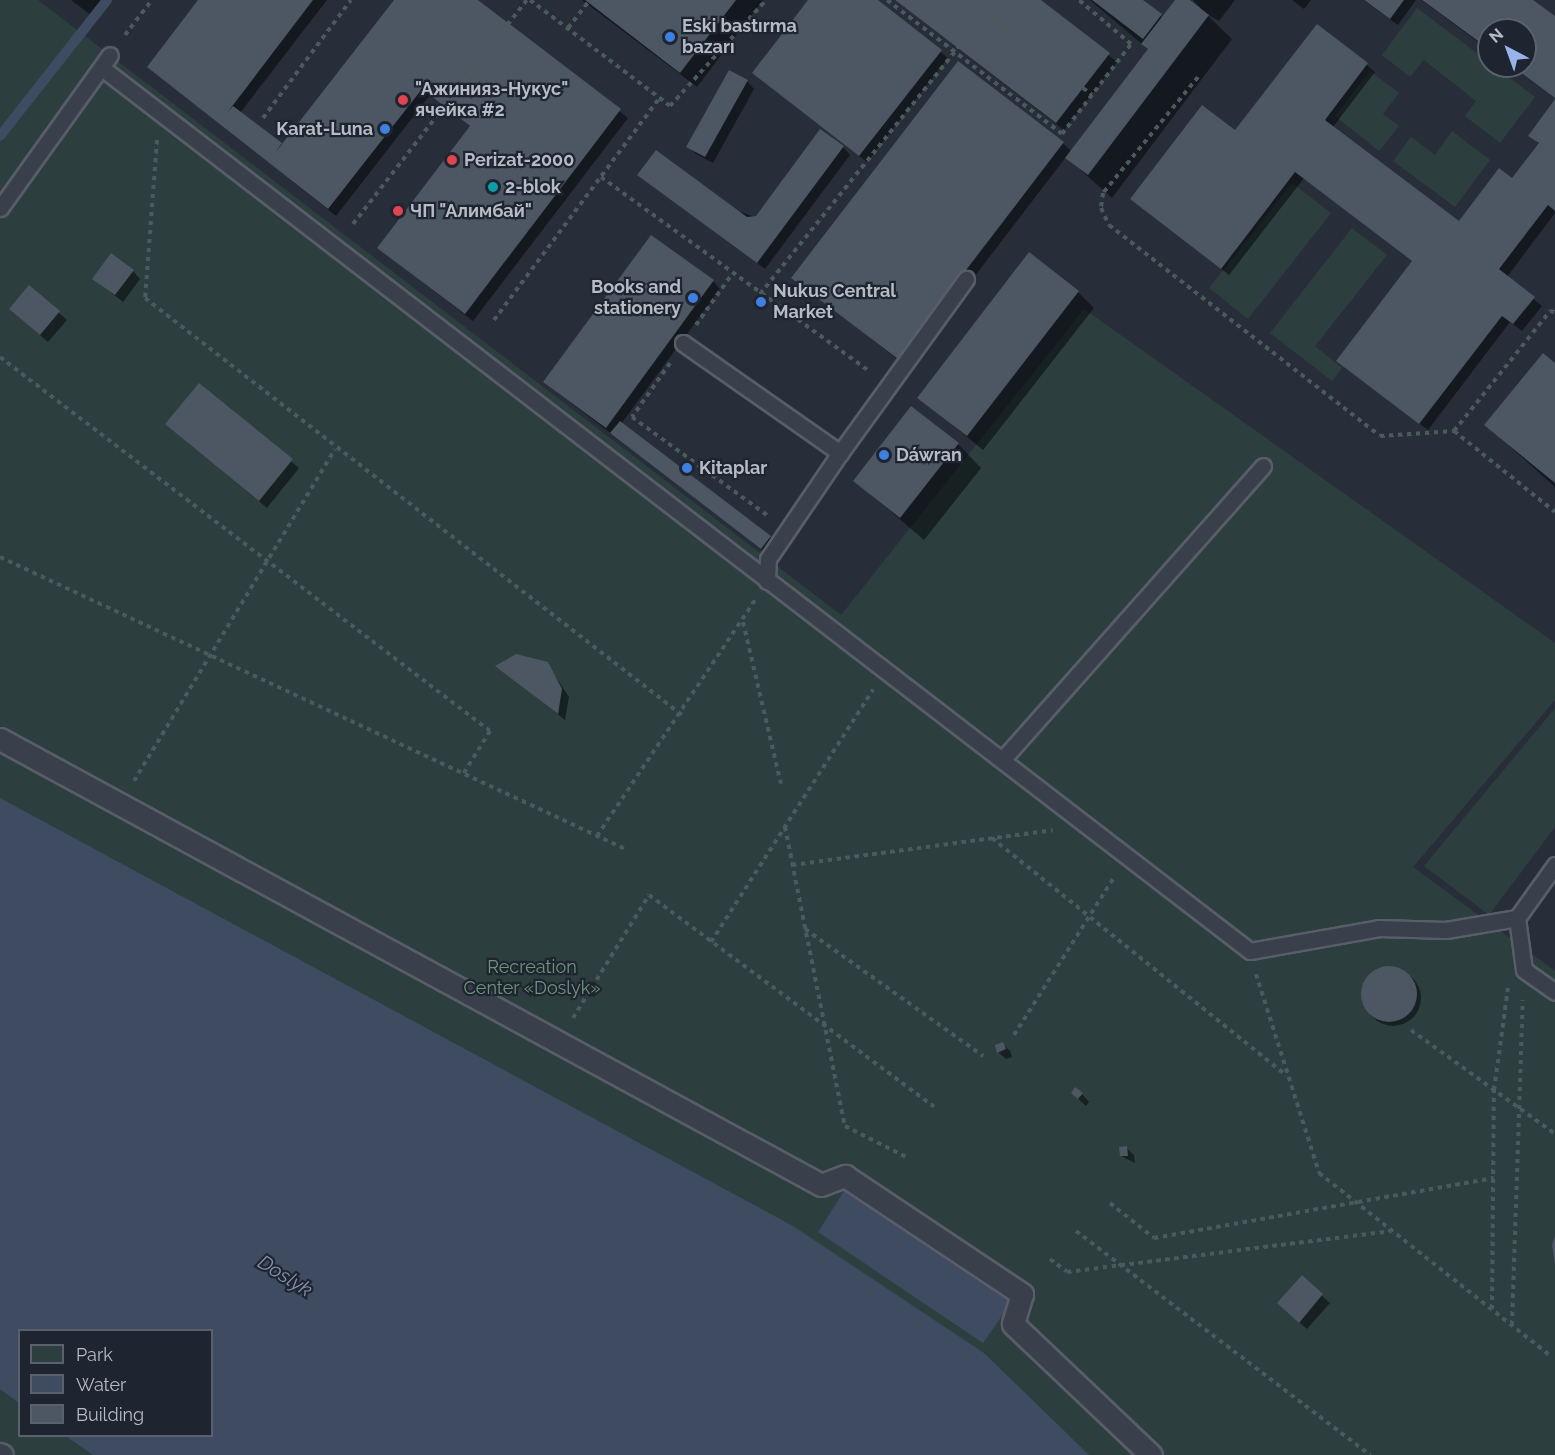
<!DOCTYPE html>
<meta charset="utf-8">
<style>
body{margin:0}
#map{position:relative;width:1555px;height:1455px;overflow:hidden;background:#272e3a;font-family:Raleway,sans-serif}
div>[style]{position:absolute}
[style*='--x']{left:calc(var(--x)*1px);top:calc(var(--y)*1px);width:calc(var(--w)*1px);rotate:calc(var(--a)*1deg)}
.green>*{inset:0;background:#2d3e3f}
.water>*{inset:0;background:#3f4b61}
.shadow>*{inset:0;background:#0007}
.round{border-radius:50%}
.stream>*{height:10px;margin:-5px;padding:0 5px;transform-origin:5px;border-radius:5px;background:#3f4b61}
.building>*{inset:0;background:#4d5663}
.path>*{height:4px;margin-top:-2px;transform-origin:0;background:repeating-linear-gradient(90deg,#4b5a5d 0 4.5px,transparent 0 9px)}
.roads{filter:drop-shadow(2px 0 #585e69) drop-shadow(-2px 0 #585e69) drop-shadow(0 2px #585e69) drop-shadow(0 -2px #585e69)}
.service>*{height:15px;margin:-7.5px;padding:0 7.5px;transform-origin:7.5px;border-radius:7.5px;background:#3a404b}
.pedestrian>*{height:21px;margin:-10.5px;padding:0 10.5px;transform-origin:10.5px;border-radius:10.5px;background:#3a404b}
.dots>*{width:16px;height:16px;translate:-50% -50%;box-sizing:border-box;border:3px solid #1f2530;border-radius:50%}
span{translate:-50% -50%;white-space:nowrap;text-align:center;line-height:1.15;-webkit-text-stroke:4.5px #1f2530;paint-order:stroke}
.poi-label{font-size:18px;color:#b6bcc6;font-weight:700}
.left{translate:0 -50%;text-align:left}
.right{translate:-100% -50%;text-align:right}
.park-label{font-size:18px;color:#70947a}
.water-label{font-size:20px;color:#8291aa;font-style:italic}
.legend{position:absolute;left:18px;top:1329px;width:195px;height:108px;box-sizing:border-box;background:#1f2530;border:2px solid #5b616c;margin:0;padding:8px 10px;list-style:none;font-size:18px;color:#b6bcc6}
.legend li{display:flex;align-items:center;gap:12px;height:30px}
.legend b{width:30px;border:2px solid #5b616c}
.north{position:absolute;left:1477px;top:18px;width:60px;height:60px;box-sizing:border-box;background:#1f2530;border:2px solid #5b616c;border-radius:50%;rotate:319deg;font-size:16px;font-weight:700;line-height:24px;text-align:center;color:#b6bcc6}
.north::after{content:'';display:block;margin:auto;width:21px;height:27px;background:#97b3ea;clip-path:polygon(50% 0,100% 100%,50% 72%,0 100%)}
</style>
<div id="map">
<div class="green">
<div style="clip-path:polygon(evenodd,0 0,38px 0,841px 615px,1084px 309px,1555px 643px,1555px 700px,1413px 867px,1555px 971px,1555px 1455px,0 1455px,0 0,20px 1330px,212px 1330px,212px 1436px,20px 1436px,20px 1330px)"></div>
<div style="clip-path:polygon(1417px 8px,1535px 97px,1500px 143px,1465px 116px,1476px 101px,1424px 60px,1410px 77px,1382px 55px)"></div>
<div style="clip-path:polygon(1370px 71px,1399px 93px,1383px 114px,1399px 126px,1379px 151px,1335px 116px)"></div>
<div style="clip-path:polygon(1452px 131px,1490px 160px,1455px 207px,1393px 161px,1411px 137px,1435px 155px)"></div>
<div style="clip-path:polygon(1292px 183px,1331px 213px,1248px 319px,1209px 288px)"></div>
<div style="clip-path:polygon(1352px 228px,1387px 255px,1315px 346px,1342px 368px,1332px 381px,1270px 333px)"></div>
<div style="clip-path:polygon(1555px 708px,1555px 827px,1489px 915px,1424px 866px)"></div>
</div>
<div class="water">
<div style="clip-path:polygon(0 798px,793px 1226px,984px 1353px,1089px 1455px,93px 1455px,66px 1436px,212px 1436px,212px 1330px,20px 1330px,19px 1403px,0 1389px)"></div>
<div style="clip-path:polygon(844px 1191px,1011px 1303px,983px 1343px,818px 1232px)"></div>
</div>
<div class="shadow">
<div style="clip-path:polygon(71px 0,110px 0,96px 19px)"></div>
<div style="clip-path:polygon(200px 0,327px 0,240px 113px,283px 146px,396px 0,476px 0,628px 118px,473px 321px,387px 255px,471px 127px,430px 95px,336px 216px,149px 67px)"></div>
<div style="clip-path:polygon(582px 0,763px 0,697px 87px)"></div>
<div style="clip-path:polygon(810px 0,876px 0,948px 58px,867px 162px,761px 80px)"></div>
<div style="clip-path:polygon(895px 0,1038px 0,1117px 62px,1064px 130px)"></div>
<div style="clip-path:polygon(1090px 0,1141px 0,1163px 18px,1177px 0,1187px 0,1205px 13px,1193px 0,1235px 0,1219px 21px,1205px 13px,1232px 39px,1112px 198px,1066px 157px,906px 366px,793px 278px,1063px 143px,1072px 152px,1149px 50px)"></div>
<div style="clip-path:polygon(1292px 0,1311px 0,1304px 9px)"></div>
<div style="clip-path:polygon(1363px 0,1416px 0,1398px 25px)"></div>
<div style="clip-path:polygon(1421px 0,1530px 0,1555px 18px,1555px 98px,1511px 66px,1525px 66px,1525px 30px,1489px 30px,1489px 50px)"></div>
<div style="clip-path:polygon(1318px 26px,1375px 72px,1333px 127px,1459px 224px,1513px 180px,1540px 145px,1530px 135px,1555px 102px,1555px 213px,1507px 277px,1542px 306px,1522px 331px,1510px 322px,1428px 430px,1345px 368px,1413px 262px,1304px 178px,1229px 275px,1132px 199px,1236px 132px)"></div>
<div style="clip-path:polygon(747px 81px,754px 89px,713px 163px,696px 154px,688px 146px)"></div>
<div style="clip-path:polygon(843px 147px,850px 155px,765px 269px,639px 175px,757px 218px)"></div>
<div style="clip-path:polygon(133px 271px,140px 279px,123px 302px,94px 279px)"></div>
<div style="clip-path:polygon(713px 281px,720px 289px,621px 424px,770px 537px,777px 545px,769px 555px,553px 389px)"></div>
<div style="clip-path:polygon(29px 287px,67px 320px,48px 342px,18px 316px)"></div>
<div style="clip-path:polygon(1078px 292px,1094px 308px,983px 450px,919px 397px)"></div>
<div style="clip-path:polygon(1555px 365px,1555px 487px,1486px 425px)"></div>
<div style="clip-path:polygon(200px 385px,299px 468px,267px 508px,167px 424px)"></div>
<div style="clip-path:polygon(958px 444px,981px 468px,924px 540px,855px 481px)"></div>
<div style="clip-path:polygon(547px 664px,569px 697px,565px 720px,497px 666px)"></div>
<div class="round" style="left:1365px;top:970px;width:56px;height:56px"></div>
<div style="clip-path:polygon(1003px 1044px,1010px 1051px,1012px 1057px,1006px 1059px,998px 1052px)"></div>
<div style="clip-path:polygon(1072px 1093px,1082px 1094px,1089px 1102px,1086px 1106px)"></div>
<div style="clip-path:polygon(1126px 1148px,1134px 1155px,1135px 1163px,1121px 1156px)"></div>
<div style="clip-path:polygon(1302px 1278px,1330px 1303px,1307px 1329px,1286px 1311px)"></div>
</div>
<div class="stream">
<div style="--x:0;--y:136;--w:173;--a:-51.8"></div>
</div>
<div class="building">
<div style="clip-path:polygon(198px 0,313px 0,227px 113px,233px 106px,282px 143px,275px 153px,394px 0,478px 0,621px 109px,465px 314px,377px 248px,470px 126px,422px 89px,328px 209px,147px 67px)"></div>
<div style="clip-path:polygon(585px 0,736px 0,680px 73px)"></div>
<div style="clip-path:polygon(808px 0,878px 0,942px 50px,859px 156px,752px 73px)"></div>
<div style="clip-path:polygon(895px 0,1041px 0,1110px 53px,1056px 123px)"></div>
<div style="clip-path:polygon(1092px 0,1143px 0,1162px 14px,1143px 39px)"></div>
<div style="clip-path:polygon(1175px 0,1190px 0,1209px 15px,1088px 175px,1065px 158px,1148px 49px,1141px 44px)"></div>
<div style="clip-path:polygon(1364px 0,1404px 0,1390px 19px)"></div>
<div style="clip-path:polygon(1422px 0,1533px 0,1555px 16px,1555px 98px,1512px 66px,1525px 66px,1525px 30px,1489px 30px,1489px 49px)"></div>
<div style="clip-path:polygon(1317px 24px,1368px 63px,1325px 120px,1459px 221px,1499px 168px,1512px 178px,1539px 143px,1528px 136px,1555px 99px,1555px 211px,1548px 205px,1499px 269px,1535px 297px,1513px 324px,1502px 316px,1419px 424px,1336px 361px,1412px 261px,1295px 172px,1221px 269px,1130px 199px,1202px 105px,1235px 130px)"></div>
<div style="clip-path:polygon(958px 61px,1064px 142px,898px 359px,791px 278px)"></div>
<div style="clip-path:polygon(729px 70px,748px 80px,705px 157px,686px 147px)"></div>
<div style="clip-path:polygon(820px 129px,844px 146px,757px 263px,637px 175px,656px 150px,747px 217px,756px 216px)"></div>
<div style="clip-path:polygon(651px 235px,714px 280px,606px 428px,543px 382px)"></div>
<div style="clip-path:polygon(1029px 252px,1079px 291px,967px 436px,917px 398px)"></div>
<div style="clip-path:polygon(111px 253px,134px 270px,115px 295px,92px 279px)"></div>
<div style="clip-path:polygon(29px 285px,60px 311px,40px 335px,9px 309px)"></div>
<div style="clip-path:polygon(1543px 353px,1555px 363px,1555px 483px,1484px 425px)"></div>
<div style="clip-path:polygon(199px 383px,293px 459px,259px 501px,165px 424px)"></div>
<div style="clip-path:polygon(911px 406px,959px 443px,900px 518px,853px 481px)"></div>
<div style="clip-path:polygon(620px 421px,771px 536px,761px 549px,610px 433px)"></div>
<div style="clip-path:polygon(516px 654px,548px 662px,562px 689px,558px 714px,495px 666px)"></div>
<div class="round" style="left:1361px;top:966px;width:56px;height:56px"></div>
<div style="clip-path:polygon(1003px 1042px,1006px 1049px,997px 1053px,995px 1045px)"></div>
<div style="clip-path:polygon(1075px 1087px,1083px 1093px,1078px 1099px,1071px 1093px)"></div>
<div style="clip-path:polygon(1127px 1146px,1128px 1156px,1120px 1156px,1119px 1147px)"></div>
<div style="clip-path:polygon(1555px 1236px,1555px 1265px,1552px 1245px)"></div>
<div style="clip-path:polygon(1302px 1275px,1323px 1294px,1299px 1323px,1277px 1303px)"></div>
</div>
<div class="path">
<div style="--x:530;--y:0;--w:176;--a:37.1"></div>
<div style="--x:670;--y:106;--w:143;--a:-47.8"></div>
<div style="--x:887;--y:0;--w:220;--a:37.4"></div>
<div style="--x:1062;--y:134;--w:113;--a:-52.5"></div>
<div style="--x:1131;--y:44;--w:68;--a:-139.8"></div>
<div style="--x:969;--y:0;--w:155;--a:37.7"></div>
<div style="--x:568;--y:28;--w:33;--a:-52"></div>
<div style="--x:125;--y:35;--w:44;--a:-52.4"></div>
<div style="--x:1198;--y:77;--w:150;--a:129.3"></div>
<div style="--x:1103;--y:193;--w:15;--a:98"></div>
<div style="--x:1101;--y:208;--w:19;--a:65"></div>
<div style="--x:1109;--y:225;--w:343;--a:37.9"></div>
<div style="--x:1380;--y:436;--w:74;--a:-3.9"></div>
<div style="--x:1454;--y:431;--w:129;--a:38.7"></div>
<div style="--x:263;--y:118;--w:147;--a:-53.3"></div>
<div style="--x:157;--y:140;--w:158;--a:94.3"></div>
<div style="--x:145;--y:298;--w:680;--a:37.83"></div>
<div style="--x:601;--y:177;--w:332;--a:35.9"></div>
<div style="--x:353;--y:224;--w:284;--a:-52.2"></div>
<div style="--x:760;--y:294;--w:316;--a:-51.2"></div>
<div style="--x:494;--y:320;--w:276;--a:-53.3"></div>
<div style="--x:696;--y:325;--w:62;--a:-54.8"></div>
<div style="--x:0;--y:357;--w:616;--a:37.35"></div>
<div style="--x:490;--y:731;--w:53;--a:121.9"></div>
<div style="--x:670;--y:363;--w:66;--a:125.1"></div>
<div style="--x:632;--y:417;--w:167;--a:36"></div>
<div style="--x:1454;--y:431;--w:154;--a:-51.3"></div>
<div style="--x:1550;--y:311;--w:5;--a:11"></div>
<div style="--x:0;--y:557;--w:690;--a:25.04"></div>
<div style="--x:743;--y:622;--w:166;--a:76.8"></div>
<div style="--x:134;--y:781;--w:388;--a:-58.8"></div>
<div style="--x:785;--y:827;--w:305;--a:78.7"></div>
<div style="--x:845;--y:1126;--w:71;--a:26.9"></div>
<div style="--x:597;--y:836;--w:284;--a:-56.2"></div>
<div style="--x:992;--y:838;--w:378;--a:38.9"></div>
<div style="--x:792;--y:865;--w:263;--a:-7.6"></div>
<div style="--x:805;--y:929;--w:219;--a:35.5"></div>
<div style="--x:711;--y:942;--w:300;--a:-57.3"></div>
<div style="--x:1256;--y:974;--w:209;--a:72.4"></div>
<div style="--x:1319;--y:1173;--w:297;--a:38.3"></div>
<div style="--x:573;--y:1018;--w:145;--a:-58.3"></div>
<div style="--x:649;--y:895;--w:355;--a:36.6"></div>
<div style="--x:1411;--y:1030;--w:178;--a:35.8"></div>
<div style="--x:1014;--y:1035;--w:188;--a:-57.6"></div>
<div style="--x:1110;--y:1203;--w:56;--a:38.5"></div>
<div style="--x:1154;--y:1238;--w:345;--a:-10"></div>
<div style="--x:1076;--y:1231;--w:370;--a:37.3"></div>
<div style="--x:1050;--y:1259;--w:21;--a:37"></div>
<div style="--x:1067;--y:1272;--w:326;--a:-7.2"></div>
<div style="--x:1492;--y:1309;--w:219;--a:-89.5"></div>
<div style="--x:1494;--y:1090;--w:103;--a:-82.2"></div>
<div style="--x:1512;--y:1325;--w:325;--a:-88.1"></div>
</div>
<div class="roads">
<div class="service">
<div style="--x:102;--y:68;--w:1448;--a:37.57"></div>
<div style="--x:1250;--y:951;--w:131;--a:-10.1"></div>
<div style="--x:1379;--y:928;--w:67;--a:1.7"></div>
<div style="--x:1446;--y:930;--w:72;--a:-9.6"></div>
<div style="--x:0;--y:208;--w:188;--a:-54.3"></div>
<div style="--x:683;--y:343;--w:192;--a:35"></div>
<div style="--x:840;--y:453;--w:128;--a:124.2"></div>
<div style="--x:768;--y:559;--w:22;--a:93"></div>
<div style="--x:840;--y:453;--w:215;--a:-54.1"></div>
<div style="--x:1002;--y:760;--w:393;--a:-48.4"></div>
<div style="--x:1555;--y:865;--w:65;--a:125.6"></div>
<div style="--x:1517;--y:918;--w:52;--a:82.3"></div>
<div style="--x:1524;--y:970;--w:38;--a:35"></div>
</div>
<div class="pedestrian">
<div style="--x:0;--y:739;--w:934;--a:28.51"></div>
<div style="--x:821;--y:1185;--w:26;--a:-21"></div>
<div style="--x:845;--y:1176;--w:213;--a:33.7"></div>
<div style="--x:1022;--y:1294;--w:31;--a:107"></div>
<div style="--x:1013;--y:1324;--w:190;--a:43.5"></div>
<div style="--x:0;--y:1454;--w:2;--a:27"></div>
</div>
</div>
<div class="dots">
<div style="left:670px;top:37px;background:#3f7fe0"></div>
<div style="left:403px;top:100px;background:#e0444e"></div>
<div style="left:385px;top:129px;background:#3f7fe0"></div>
<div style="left:452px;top:160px;background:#e0444e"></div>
<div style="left:493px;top:187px;background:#0f9aa8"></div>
<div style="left:398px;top:211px;background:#e0444e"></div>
<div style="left:693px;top:298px;background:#3f7fe0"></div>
<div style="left:761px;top:302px;background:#3f7fe0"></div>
<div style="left:884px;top:455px;background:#3f7fe0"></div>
<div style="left:687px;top:468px;background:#3f7fe0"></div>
</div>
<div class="poi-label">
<span class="left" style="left:682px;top:37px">Eski bastırma<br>bazarı</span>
<span class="left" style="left:415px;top:100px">"Ажинияз-Нукус"<br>ячейка #2</span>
<span class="right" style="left:373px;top:129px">Karat-Luna</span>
<span class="left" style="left:464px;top:160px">Perizat-2000</span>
<span class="left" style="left:505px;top:187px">2-blok</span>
<span class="left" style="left:410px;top:211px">ЧП "Алимбай"</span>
<span class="right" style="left:681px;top:298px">Books and<br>stationery</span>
<span class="left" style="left:773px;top:302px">Nukus Central<br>Market</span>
<span class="left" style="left:896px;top:455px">Dáwran</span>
<span class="left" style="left:699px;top:468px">Kitaplar</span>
</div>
<div class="park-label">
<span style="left:532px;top:978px">Recreation<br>Center «Doslyk»</span>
</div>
<div class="water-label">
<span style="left:285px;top:1276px;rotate:32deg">Doslyk</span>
</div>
<ul class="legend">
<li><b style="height:16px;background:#2d3e3f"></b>Park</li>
<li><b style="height:16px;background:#3f4b61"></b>Water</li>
<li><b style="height:16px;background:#4d5663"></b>Building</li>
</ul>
<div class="north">N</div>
</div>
